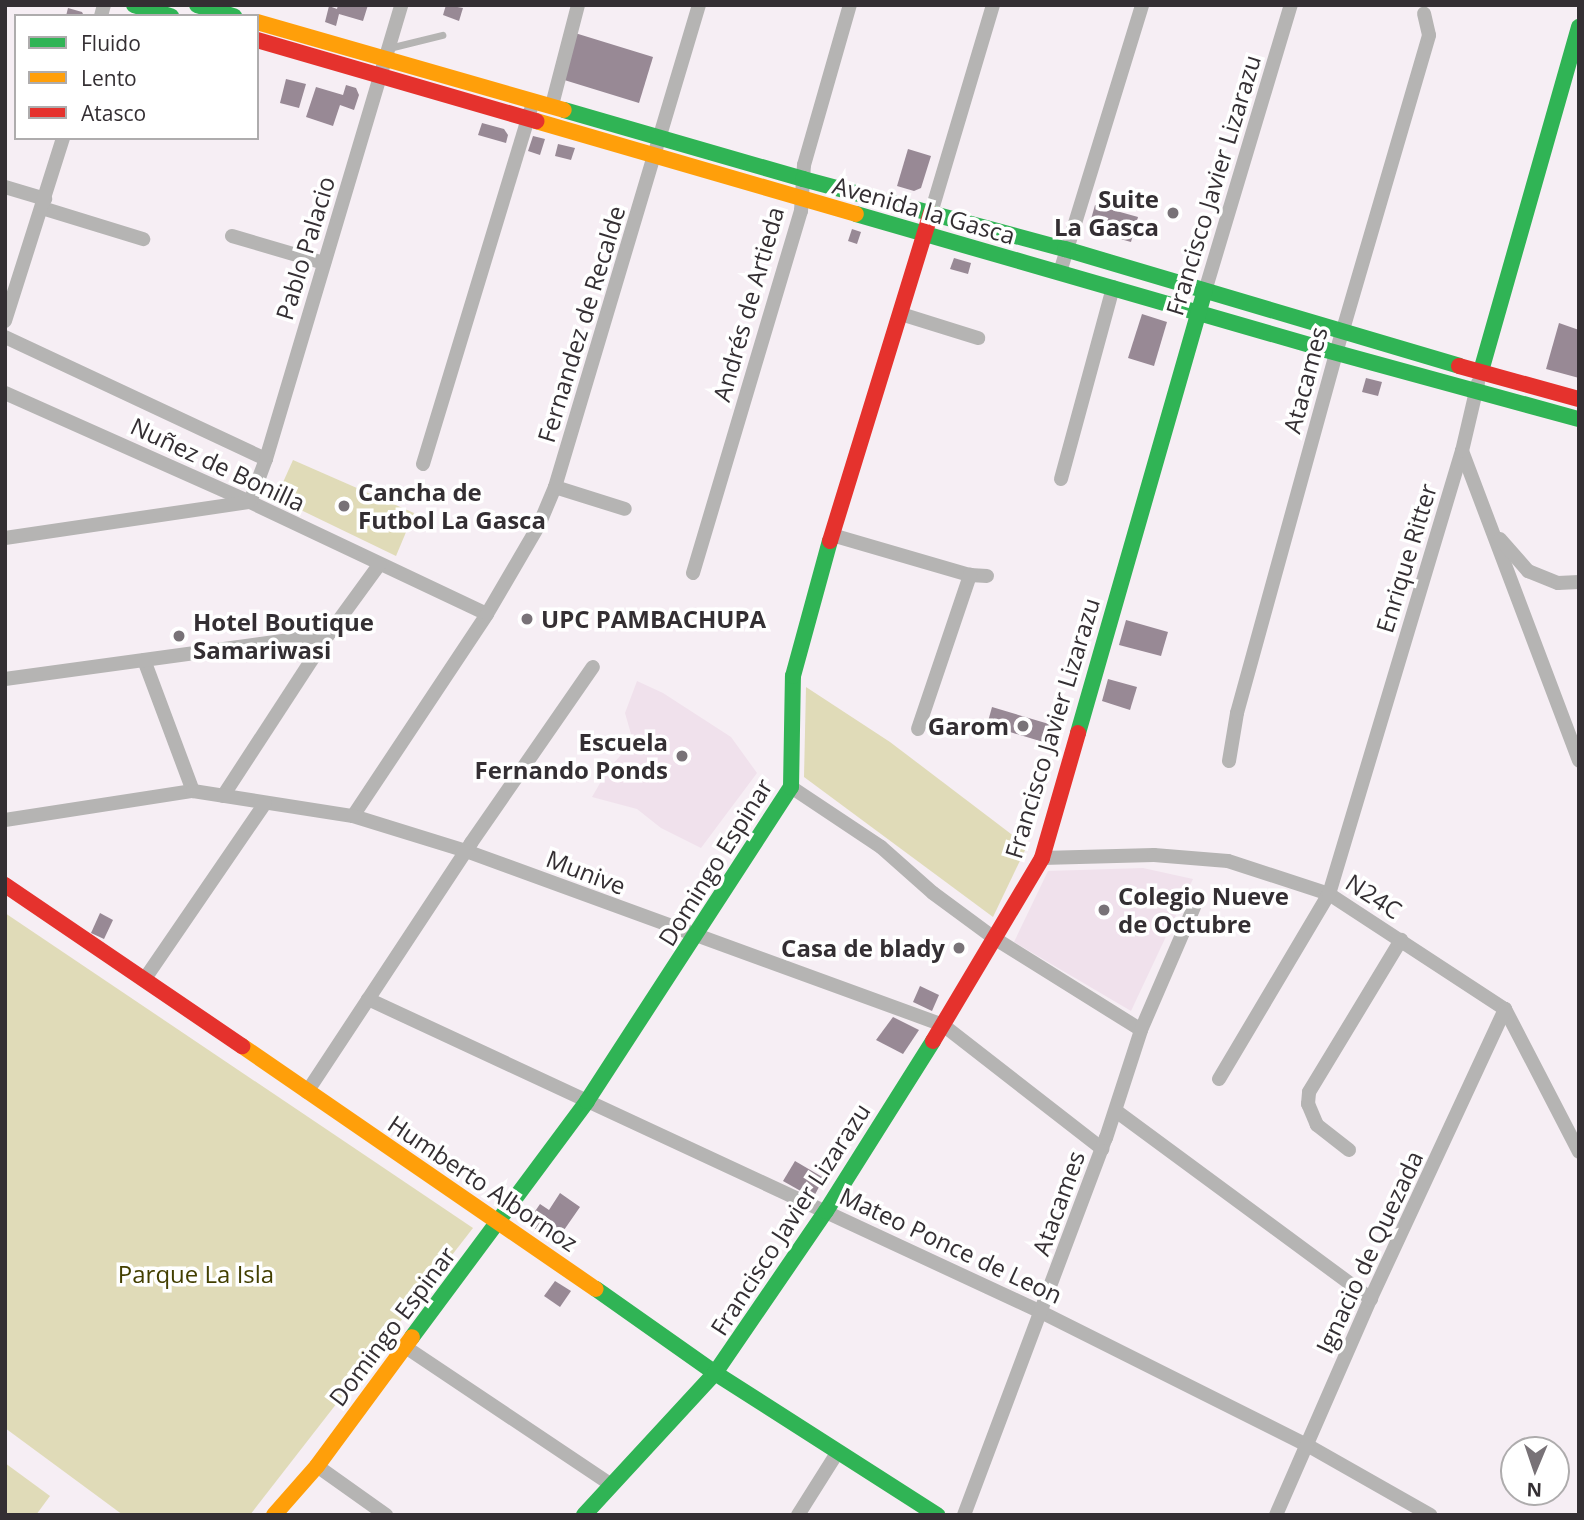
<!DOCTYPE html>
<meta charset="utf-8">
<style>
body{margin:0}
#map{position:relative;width:1584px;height:1520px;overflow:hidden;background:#f6eef4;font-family:"Open Sans",sans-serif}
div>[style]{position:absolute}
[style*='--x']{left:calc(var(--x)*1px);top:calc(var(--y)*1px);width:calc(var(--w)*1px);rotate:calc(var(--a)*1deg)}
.built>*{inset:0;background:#f0e1ec}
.green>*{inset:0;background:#e0dbb8}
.building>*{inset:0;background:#988995}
.lane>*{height:7px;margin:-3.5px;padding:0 3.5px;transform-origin:3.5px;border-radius:3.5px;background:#b5b4b3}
.street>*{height:14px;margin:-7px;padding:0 7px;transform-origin:7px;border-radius:7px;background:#b5b4b3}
.fast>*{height:16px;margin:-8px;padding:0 8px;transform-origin:8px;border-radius:8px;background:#30b455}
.slow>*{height:16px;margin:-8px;padding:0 8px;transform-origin:8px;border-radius:8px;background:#ff9f0a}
.jam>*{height:16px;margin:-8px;padding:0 8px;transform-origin:8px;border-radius:8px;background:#e5322d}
.dots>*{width:19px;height:19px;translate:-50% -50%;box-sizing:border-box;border:4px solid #fff;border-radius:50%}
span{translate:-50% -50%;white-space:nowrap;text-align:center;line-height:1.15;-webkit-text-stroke:7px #fff;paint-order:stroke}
.street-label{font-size:24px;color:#342f33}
.poi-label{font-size:24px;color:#342f33;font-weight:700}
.right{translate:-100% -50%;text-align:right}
.left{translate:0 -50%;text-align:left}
.park-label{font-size:24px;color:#433f00}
.frame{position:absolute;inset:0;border:7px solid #342f33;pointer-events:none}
.legend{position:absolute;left:14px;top:14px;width:245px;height:126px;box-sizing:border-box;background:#fff;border:2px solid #aeacad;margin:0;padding:9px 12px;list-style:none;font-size:21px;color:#342f33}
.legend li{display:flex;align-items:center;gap:14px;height:35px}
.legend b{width:35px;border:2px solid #aeacad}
.north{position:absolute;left:1500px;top:1436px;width:70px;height:70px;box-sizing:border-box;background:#fff;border:2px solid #aeacad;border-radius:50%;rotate:182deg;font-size:19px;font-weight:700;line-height:28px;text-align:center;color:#342f33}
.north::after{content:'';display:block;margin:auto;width:24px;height:32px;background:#787277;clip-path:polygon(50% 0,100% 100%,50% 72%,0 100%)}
</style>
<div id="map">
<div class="built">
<div style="clip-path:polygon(637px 681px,663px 693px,731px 737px,757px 773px,701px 848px,661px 828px,637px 809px,592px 797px,607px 771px,633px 741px,625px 713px)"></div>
<div style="clip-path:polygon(1143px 868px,1193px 879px,1131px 1011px,1014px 942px,1048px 871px)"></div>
</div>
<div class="green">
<div style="clip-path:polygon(293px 460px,414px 513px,396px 556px,276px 498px)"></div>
<div style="clip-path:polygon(806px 687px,890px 742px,1027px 846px,993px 917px,804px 777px)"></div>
<div style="clip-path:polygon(5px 913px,473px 1228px,250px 1515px,123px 1515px,5px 1428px)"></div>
<div style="clip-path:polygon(5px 1463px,50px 1496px,36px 1515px,5px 1515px)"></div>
</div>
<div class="building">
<div style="clip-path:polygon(338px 5px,368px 5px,363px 21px,339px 14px,336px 26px,325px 22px,329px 6px,337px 9px)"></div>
<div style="clip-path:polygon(446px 5px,463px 8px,459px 21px,443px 15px)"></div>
<div style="clip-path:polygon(68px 8px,82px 12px,84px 16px,66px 16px)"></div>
<div style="clip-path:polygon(575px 33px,653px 57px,639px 103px,561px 79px)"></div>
<div style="clip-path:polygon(286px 79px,306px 84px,299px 108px,280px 103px)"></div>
<div style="clip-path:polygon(346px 85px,356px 88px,359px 95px,354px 110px,340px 105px,333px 126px,306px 117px,316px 87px,343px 95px)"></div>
<div style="clip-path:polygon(482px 123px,504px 129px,508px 135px,506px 143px,478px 135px)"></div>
<div style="clip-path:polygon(533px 136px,545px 139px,540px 155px,528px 151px)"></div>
<div style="clip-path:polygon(558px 144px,575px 148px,571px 160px,555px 156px)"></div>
<div style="clip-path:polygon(908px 149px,931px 156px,921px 188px,914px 191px,897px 186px)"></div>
<div style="clip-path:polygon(1095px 205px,1138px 217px,1131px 242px,1088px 230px)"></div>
<div style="clip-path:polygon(852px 229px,861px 232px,857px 244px,848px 241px)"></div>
<div style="clip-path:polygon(954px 258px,971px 263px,968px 274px,950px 269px)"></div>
<div style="clip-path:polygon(1142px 314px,1167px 322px,1154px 366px,1128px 358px)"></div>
<div style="clip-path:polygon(1559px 323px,1579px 330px,1579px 378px,1546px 369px)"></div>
<div style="clip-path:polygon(1366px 378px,1382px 382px,1378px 396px,1362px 392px)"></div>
<div style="clip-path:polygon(1126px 620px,1168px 632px,1161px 656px,1119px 645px)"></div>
<div style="clip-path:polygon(1108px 679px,1137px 687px,1130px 710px,1102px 701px)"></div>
<div style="clip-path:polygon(992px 707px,1059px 727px,1053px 745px,987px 725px)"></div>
<div style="clip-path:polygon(100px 913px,113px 920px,104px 939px,91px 933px)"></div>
<div style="clip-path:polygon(920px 986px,939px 995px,932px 1011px,913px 1002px)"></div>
<div style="clip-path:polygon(893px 1017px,919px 1030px,903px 1054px,876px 1040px)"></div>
<div style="clip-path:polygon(795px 1161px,824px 1178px,813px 1198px,783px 1181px)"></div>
<div style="clip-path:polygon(560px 1193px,580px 1207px,555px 1243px,527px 1223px,540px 1204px,549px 1210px)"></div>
<div style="clip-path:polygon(555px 1281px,571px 1291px,560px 1307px,544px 1296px)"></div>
</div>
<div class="lane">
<div style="--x:389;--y:48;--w:55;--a:-13.8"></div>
</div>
<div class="street">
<div style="--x:101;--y:16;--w:11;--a:-75"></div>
<div style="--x:552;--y:105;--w:103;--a:-75.4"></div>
<div style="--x:5;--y:187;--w:42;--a:16.7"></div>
<div style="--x:42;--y:208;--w:106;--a:17.1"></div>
<div style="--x:931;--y:213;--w:217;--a:-73.4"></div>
<div style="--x:232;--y:236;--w:96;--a:16.4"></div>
<div style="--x:1060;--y:272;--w:279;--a:-72.9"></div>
<div style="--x:1205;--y:291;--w:299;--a:-73.3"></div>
<div style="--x:901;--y:314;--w:81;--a:17.3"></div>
<div style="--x:5;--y:321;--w:192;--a:-72.4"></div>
<div style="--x:5;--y:337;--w:288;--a:25.1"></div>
<div style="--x:5;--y:393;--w:268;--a:24"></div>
<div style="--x:250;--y:502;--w:262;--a:25.3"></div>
<div style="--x:1462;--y:451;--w:331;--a:69.3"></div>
<div style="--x:423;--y:464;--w:369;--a:-73.1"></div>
<div style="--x:1061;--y:479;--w:199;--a:-74.8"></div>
<div style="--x:555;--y:487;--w:73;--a:17.4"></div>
<div style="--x:250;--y:502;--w:46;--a:-69.6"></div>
<div style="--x:266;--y:459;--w:474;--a:-73.4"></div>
<div style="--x:832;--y:535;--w:144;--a:16.2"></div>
<div style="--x:970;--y:575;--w:17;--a:3"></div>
<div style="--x:5;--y:538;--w:246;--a:-8.4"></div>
<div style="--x:1500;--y:539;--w:43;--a:48.8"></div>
<div style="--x:1528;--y:571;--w:32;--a:22"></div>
<div style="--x:1558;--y:583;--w:21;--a:-3"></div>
<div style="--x:693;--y:573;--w:378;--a:-73.4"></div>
<div style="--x:801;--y:211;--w:46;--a:-86.3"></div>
<div style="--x:804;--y:165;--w:166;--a:-74"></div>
<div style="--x:144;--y:660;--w:140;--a:69.5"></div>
<div style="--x:5;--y:679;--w:326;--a:-7.8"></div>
<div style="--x:918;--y:729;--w:163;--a:-71.3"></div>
<div style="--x:1229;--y:761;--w:49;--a:-80.5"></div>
<div style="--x:1237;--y:713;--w:394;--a:-74.6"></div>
<div style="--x:1342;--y:333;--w:310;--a:-73.7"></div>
<div style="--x:1429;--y:35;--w:22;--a:-103"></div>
<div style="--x:791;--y:787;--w:108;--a:33.7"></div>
<div style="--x:881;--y:847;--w:69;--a:41.5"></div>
<div style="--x:933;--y:893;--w:76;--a:36.4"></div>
<div style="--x:994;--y:938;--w:173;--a:32"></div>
<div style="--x:223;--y:796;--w:192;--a:-56.9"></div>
<div style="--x:328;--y:635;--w:87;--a:-53.9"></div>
<div style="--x:353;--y:816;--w:242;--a:-56.4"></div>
<div style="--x:487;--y:614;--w:103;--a:-59.7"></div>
<div style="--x:539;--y:525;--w:41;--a:-67.2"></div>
<div style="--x:555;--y:487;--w:503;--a:-73.37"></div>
<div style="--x:5;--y:820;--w:190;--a:-8.8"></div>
<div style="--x:193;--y:791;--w:162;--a:8.9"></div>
<div style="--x:353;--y:816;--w:118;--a:17.2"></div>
<div style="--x:466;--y:851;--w:508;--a:20.04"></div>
<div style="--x:943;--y:1025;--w:202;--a:37.9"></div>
<div style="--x:1042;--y:858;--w:112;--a:-1.5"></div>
<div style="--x:1154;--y:855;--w:74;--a:4.6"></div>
<div style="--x:1228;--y:861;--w:106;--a:18.1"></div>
<div style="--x:1329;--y:894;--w:210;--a:33.2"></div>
<div style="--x:1505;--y:1009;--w:161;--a:62.6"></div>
<div style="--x:144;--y:980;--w:214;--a:-55.6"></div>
<div style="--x:368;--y:999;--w:742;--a:24.94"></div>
<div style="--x:1041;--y:1312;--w:297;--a:26.6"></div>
<div style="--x:1307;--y:1445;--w:142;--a:29.6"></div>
<div style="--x:1219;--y:1079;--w:215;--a:-59.3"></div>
<div style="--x:1329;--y:894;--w:463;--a:-73.3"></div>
<div style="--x:1462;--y:451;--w:70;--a:-76.8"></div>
<div style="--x:307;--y:1092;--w:298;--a:-56.6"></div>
<div style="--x:471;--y:843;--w:214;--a:-55.3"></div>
<div style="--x:1116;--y:1111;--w:317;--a:36.4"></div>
<div style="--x:1349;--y:1150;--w:41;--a:-142"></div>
<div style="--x:1317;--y:1125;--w:23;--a:-113"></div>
<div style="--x:1308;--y:1104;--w:12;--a:-85"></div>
<div style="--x:1309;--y:1092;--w:178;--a:-58.8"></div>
<div style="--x:404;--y:1346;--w:248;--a:33.8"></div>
<div style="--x:317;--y:1466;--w:85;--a:35.4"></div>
<div style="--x:798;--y:1515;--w:73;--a:-57.8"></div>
<div style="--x:964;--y:1515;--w:403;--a:-69.4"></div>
<div style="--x:1106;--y:1138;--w:114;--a:-72"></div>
<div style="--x:1141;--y:1030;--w:134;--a:-66.7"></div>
<div style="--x:1276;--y:1515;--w:235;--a:-66.4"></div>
<div style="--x:1370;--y:1300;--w:321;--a:-65.1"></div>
</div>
<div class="fast">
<div style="--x:134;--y:5;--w:39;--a:17"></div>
<div style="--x:197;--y:5;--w:39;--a:17"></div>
<div style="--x:564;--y:110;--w:249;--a:16.1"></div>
<div style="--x:803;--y:179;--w:271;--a:15"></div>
<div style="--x:1065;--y:249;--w:411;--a:16.5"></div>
<div style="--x:856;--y:214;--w:489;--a:16.1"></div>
<div style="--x:1326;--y:350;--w:262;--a:15.3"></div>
<div style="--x:1481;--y:371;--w:358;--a:-74.1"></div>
<div style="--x:1078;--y:733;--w:460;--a:-74"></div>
<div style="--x:596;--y:1289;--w:146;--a:35.2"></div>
<div style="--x:715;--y:1373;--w:264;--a:32.6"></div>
<div style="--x:412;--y:1337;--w:294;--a:-53.4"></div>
<div style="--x:587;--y:1101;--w:374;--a:-57"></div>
<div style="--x:791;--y:787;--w:111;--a:-89"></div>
<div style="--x:793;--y:676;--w:140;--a:-74.7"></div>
<div style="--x:584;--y:1515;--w:193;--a:-47.3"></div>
<div style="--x:715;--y:1373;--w:196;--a:-55.6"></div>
<div style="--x:826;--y:1211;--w:201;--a:-57.8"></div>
</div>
<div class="slow">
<div style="--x:257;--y:22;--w:319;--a:16"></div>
<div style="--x:536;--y:121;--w:333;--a:16.2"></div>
<div style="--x:242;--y:1046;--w:429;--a:34.5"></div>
<div style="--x:274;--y:1515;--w:65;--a:-48.7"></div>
<div style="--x:317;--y:1466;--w:160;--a:-53.6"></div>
</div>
<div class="jam">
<div style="--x:257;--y:40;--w:291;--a:16.2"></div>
<div style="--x:1459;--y:366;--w:124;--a:15.4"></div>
<div style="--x:830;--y:541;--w:343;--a:-72.9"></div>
<div style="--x:5;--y:885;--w:287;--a:34.2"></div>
<div style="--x:933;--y:1041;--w:213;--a:-59.2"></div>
<div style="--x:1042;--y:858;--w:130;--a:-73.9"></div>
</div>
<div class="dots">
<div style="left:1173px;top:213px;background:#787277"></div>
<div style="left:344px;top:506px;background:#787277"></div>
<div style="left:527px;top:619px;background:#787277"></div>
<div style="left:179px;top:636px;background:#787277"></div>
<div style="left:1023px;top:726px;background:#787277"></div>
<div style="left:682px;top:756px;background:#787277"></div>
<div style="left:1104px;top:910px;background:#787277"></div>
<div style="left:959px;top:948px;background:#787277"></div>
</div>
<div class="street-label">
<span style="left:1213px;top:185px;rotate:-73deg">Francisco Javier Lizarazu</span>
<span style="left:924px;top:210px;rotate:16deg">Avenida la Gasca</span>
<span style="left:305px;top:248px;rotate:-73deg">Pablo Palacio</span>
<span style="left:748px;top:304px;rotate:-74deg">Andrés de Artieda</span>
<span style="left:581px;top:324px;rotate:-73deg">Fernandez de Recalde</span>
<span style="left:1305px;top:380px;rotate:-75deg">Atacames</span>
<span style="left:218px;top:464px;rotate:25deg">Nuñez de Bonilla</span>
<span style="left:1406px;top:558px;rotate:-73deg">Enrique Ritter</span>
<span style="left:1052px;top:728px;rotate:-73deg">Francisco Javier Lizarazu</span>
<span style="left:715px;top:862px;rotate:-58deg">Domingo Espinar</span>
<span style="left:586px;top:872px;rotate:21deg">Munive</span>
<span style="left:1374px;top:896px;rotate:33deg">N24C</span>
<span style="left:483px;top:1183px;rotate:34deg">Humberto Albornoz</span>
<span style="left:1058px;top:1203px;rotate:-70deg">Atacames</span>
<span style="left:790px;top:1219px;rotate:-57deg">Francisco Javier Lizarazu</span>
<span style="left:951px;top:1245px;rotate:25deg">Mateo Ponce de Leon</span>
<span style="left:1369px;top:1252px;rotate:-65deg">Ignacio de Quezada</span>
<span style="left:392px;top:1326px;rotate:-53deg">Domingo Espinar</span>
</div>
<div class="poi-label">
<span class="right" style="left:1159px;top:213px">Suite<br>La Gasca</span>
<span class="left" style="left:358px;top:506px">Cancha de<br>Futbol La Gasca</span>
<span class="left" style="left:541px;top:619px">UPC PAMBACHUPA</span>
<span class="left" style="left:193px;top:636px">Hotel Boutique<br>Samariwasi</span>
<span class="right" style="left:1009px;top:726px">Garom</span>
<span class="right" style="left:668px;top:756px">Escuela<br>Fernando Ponds</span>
<span class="left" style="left:1118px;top:910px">Colegio Nueve<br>de Octubre</span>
<span class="right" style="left:945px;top:948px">Casa de blady</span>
</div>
<div class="park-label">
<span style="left:196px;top:1274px">Parque La Isla</span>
</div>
<div class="frame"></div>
<ul class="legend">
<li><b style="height:9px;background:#30b455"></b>Fluido</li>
<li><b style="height:9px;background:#ff9f0a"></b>Lento</li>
<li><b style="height:9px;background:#e5322d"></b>Atasco</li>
</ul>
<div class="north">N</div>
</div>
